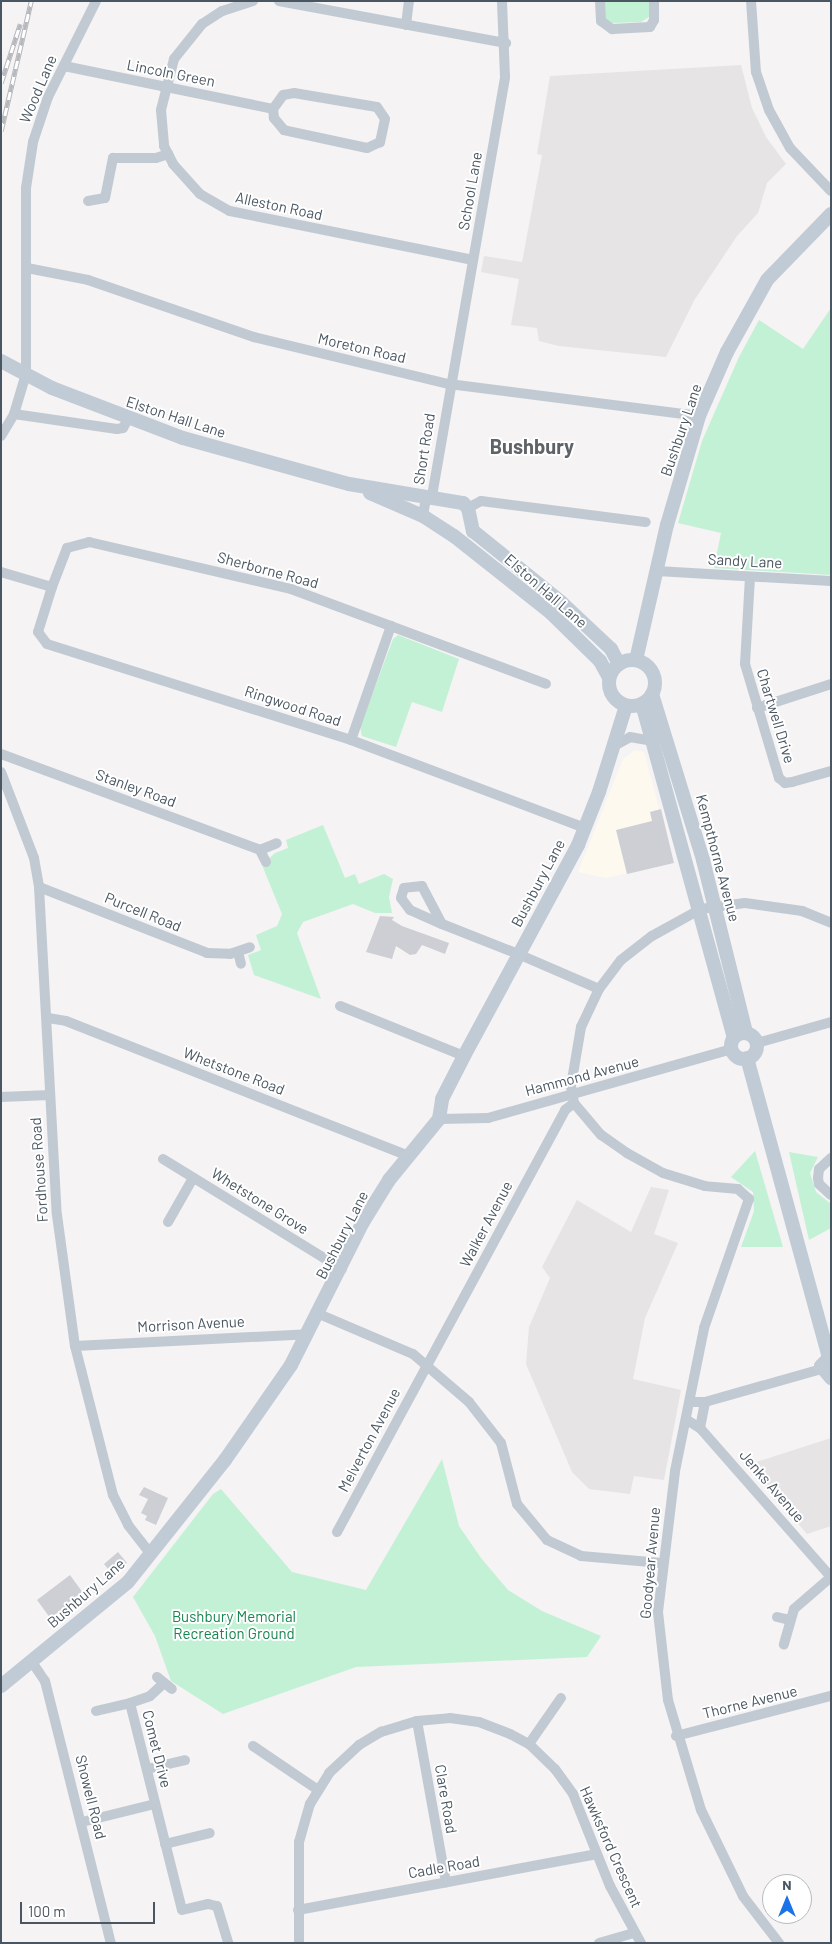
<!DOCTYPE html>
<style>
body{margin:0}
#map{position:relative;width:832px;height:1944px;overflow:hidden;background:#f5f3f3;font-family:Barlow,sans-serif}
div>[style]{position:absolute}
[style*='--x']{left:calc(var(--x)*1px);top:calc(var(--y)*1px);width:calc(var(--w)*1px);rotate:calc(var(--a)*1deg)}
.commercial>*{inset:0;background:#fdf9ef}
.education>*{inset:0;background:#e6e4e5}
.green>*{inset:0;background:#c3f1d5}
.building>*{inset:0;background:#cdcfd5}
.street>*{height:10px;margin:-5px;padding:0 5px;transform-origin:5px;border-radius:5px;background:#c1cad2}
.secondary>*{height:14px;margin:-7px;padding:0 7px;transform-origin:7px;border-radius:7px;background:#c1cbd6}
.secondary>.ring{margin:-7px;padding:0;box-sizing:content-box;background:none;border:14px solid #c1cbd6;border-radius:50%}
.rail>*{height:4.5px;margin-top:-2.25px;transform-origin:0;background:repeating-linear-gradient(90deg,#fff 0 8px,#b5b8bd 0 16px);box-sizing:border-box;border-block:1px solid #b5b8bd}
span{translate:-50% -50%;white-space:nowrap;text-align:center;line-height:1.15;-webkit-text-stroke:4px #fff;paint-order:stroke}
.street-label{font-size:15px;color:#4a5661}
.park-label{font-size:15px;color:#17864f}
.district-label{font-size:20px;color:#5f6368;font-weight:700}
.frame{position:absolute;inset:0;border:2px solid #4a5661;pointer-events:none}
.north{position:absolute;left:762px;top:1874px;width:50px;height:50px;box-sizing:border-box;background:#fff;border:1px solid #b7bbc0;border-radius:50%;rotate:0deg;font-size:14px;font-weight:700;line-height:20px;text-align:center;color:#4a5661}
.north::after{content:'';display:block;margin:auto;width:18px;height:22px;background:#1a73e8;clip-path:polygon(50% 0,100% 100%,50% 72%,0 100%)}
.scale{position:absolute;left:20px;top:1902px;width:135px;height:22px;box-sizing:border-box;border:2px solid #4a5661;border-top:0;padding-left:6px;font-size:15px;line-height:18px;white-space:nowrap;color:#4a5661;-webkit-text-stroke:4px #fff;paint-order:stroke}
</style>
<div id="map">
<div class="commercial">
<div style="clip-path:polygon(635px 750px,644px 752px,674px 863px,606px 878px,578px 872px,623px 759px)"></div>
</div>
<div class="education">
<div style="clip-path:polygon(741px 65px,752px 108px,766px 137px,786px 164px,767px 183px,758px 213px,737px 236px,695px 299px,666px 357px,559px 346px,539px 341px,537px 328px,511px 325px,519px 279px,481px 272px,484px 256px,522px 262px,542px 155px,537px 154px,550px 76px)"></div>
<div style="clip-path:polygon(651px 1187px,669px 1190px,654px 1234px,678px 1243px,645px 1318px,633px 1379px,681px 1390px,664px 1480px,634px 1476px,630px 1494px,589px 1489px,572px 1472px,526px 1364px,529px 1327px,550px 1278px,542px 1267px,577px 1200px,631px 1232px)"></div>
<div style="clip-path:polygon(831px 1438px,831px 1526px,807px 1534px,747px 1465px)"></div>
</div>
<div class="green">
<div style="clip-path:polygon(604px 1px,649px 1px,649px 17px,641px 22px,612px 23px,606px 21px)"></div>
<div style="clip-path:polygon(831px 308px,831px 575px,714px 568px,721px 533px,678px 523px,702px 441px,739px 357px,759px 320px,803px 349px)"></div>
<div style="clip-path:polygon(398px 635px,459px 659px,442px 712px,412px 702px,396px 747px,362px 736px,360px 727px,393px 639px)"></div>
<div style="clip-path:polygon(323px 825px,345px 878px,355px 874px,359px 884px,384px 874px,393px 879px,389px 897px,392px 913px,375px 913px,353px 904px,303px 922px,297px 933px,321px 999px,254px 975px,248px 955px,261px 950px,256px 935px,277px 926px,282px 914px,262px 865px,275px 853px,288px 848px,286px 840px)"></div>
<div style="clip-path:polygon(755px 1151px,783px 1247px,741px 1247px,754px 1211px,753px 1192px,731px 1177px)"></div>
<div style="clip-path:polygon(789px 1152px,818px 1157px,810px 1173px,816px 1192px,831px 1204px,831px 1228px,809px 1240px)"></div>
<div style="clip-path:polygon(442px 1459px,459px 1526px,481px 1558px,508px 1590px,542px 1611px,601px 1636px,587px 1657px,356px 1667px,223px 1714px,171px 1681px,155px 1636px,133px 1597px,213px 1494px,221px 1489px,292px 1572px,366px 1590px)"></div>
</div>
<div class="building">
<div style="clip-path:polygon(661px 809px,674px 863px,627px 874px,616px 830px,652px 821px,650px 812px)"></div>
<div style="clip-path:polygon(380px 916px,394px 917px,392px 920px,402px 926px,449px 943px,445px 954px,422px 945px,416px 954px,410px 955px,396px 946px,392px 959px,366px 952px)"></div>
<div style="clip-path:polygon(144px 1487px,168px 1498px,156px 1525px,145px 1520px,147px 1516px,141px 1513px,148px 1499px,139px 1495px)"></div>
<div style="clip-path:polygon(118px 1552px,127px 1563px,113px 1575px,104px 1564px)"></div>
<div style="clip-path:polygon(70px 1575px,86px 1597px,53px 1622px,37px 1600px)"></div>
</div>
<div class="street">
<div style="--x:253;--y:1;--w:33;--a:162"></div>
<div style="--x:222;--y:11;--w:24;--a:147"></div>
<div style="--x:202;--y:24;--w:45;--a:128.7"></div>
<div style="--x:174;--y:59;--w:53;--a:104.3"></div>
<div style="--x:161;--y:110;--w:36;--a:85"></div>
<div style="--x:164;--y:146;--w:20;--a:63"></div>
<div style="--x:173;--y:164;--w:40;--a:48"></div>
<div style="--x:200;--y:194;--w:34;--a:30"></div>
<div style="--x:230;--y:211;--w:248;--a:11.4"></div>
<div style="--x:279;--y:1;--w:231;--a:10.5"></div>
<div style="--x:600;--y:1;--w:20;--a:87"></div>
<div style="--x:601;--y:21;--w:14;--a:36"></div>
<div style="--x:612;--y:29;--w:38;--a:-3"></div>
<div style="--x:650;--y:27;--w:8;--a:-60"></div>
<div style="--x:654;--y:20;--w:19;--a:-90"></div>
<div style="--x:751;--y:1;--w:71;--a:86"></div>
<div style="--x:756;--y:72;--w:40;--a:71.1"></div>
<div style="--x:769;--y:110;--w:43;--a:61.1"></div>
<div style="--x:790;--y:148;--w:59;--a:46.4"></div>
<div style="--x:406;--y:25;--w:24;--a:-83"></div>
<div style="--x:64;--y:66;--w:213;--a:11.6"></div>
<div style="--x:294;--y:93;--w:84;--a:9.6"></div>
<div style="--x:377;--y:107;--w:14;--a:56"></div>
<div style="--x:385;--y:119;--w:24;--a:102"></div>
<div style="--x:380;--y:142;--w:14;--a:155"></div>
<div style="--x:367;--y:148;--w:85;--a:-167.8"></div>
<div style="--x:284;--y:130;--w:16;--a:-130"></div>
<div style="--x:274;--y:118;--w:9;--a:-96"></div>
<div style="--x:273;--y:109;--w:17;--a:-54"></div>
<div style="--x:283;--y:95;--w:11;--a:-10"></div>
<div style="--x:88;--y:201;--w:17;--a:-10"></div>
<div style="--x:105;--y:198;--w:41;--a:-78.7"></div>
<div style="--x:113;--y:158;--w:43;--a:0"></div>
<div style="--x:156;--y:158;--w:13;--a:-18"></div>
<div style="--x:27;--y:268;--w:62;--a:11.1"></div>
<div style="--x:88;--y:280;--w:176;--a:19"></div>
<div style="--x:254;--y:337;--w:201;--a:13.6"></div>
<div style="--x:449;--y:384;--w:252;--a:7.3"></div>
<div style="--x:14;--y:414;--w:104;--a:8.3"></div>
<div style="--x:117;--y:429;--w:6;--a:-9"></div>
<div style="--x:123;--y:428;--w:10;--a:-61"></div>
<div style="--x:1;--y:436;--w:26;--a:-59"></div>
<div style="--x:14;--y:414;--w:42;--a:-73.3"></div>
<div style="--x:26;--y:374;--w:186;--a:-90"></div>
<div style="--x:26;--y:188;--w:47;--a:-81.3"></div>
<div style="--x:33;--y:142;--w:47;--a:-71.6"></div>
<div style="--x:48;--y:97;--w:107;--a:-63.4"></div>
<div style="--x:468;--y:508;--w:15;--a:-28"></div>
<div style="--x:481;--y:501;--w:166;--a:7.3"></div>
<div style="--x:423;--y:516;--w:13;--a:-81"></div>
<div style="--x:425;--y:503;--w:10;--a:-45"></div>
<div style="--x:432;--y:496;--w:425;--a:-80.1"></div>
<div style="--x:505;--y:77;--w:76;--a:-92.3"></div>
<div style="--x:657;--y:571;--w:174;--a:3.3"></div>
<div style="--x:1;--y:572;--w:53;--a:16.4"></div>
<div style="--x:52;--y:587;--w:42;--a:-69"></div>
<div style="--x:67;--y:548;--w:23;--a:-15"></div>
<div style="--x:89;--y:542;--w:207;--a:13.1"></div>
<div style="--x:291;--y:589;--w:272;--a:20.4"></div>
<div style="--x:750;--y:577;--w:87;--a:93.3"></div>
<div style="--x:745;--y:664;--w:119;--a:73.4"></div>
<div style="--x:779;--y:778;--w:8;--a:40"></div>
<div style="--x:785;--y:783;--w:7;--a:-8"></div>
<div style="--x:792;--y:782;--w:41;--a:-15.8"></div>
<div style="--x:52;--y:587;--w:47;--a:107.3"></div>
<div style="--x:38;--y:632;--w:15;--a:53"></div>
<div style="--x:47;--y:644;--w:319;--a:17.5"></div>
<div style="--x:351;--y:740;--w:250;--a:20.6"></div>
<div style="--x:757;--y:708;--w:78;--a:-18"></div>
<div style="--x:351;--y:740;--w:121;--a:-70.7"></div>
<div style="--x:614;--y:746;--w:18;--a:-29"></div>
<div style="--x:630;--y:737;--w:22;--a:10"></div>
<div style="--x:1;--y:754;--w:276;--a:20.3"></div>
<div style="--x:1;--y:772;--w:92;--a:69"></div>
<div style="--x:34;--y:858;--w:29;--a:80"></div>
<div style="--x:39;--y:887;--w:328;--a:86.9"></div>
<div style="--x:57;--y:1215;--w:132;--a:82.2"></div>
<div style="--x:75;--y:1346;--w:154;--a:75.7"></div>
<div style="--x:113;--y:1495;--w:34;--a:63"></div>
<div style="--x:128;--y:1525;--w:37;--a:52"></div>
<div style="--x:266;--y:862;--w:13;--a:-117"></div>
<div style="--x:260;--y:850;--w:18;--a:-22"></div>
<div style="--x:39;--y:887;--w:180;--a:21.4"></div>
<div style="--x:207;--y:953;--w:23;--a:2"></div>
<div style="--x:230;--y:954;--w:21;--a:-19"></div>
<div style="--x:442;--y:924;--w:43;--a:-117.8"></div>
<div style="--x:422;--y:886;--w:18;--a:174"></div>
<div style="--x:404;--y:888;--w:10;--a:107"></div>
<div style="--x:401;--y:898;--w:15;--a:53"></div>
<div style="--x:410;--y:910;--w:35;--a:24"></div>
<div style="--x:442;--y:924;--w:82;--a:21.5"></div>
<div style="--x:518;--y:954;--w:88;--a:23.4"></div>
<div style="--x:238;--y:952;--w:12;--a:76"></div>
<div style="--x:340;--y:1006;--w:134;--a:22"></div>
<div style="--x:48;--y:1018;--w:18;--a:9"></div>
<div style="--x:66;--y:1021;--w:369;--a:21.5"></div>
<div style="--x:757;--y:1043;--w:77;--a:-15.8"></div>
<div style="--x:1;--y:1097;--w:49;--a:-2.3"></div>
<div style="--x:439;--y:1119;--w:49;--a:-1.2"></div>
<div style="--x:488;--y:1118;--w:254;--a:-15.8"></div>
<div style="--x:831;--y:1158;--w:16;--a:137"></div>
<div style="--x:819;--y:1169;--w:9;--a:96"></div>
<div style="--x:818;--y:1178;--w:6;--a:81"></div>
<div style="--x:819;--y:1184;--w:16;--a:43"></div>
<div style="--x:163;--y:1159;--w:210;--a:31.6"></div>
<div style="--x:168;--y:1222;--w:51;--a:-60.4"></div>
<div style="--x:319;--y:1314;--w:102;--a:23.1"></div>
<div style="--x:413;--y:1354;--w:74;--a:40.6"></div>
<div style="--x:469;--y:1402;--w:52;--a:52"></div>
<div style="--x:501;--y:1443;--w:63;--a:75.3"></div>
<div style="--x:517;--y:1504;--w:47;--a:50.2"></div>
<div style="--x:547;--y:1540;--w:38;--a:25"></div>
<div style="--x:581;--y:1556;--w:81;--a:4.9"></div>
<div style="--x:75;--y:1346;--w:233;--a:-2.9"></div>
<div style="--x:690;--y:1402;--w:15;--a:0"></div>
<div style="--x:705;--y:1402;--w:122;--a:-15.8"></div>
<div style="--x:687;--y:1420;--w:15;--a:32"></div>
<div style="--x:700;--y:1428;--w:198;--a:48.7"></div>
<div style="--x:831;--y:1577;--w:49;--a:139.1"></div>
<div style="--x:794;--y:1609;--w:37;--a:106"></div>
<div style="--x:700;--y:1428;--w:26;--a:-79"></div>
<div style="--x:337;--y:1532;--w:480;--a:-61.6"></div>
<div style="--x:565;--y:1110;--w:11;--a:-38"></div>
<div style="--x:777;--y:1617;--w:13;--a:13"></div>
<div style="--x:32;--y:1662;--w:23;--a:56"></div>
<div style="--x:45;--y:1681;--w:270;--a:75.9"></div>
<div style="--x:157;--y:1677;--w:19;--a:39"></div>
<div style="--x:130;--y:1703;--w:21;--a:-19"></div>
<div style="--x:150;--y:1696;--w:18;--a:-43"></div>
<div style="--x:96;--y:1711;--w:35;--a:-13"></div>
<div style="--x:130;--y:1703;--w:213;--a:75.9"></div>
<div style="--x:182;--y:1910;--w:27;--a:-13"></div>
<div style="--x:208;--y:1904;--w:9;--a:13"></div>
<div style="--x:217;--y:1906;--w:39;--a:73"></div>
<div style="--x:417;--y:1721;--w:164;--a:79.8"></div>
<div style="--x:676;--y:1736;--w:160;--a:-14.5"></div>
<div style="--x:529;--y:1744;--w:56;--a:-55.2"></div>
<div style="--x:253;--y:1746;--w:78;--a:34.1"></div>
<div style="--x:147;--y:1769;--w:39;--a:-13"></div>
<div style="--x:82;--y:1822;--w:75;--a:-13.9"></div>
<div style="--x:165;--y:1844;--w:46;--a:-13.7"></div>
<div style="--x:298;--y:1910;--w:303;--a:-10.6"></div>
<div style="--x:299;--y:1943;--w:101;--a:-90"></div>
<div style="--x:299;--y:1842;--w:40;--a:-74"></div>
<div style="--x:310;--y:1804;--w:36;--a:-58"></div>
<div style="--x:329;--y:1773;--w:41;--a:-43"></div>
<div style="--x:359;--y:1745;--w:26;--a:-31"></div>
<div style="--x:381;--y:1732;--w:38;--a:-17"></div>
<div style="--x:417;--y:1721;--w:33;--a:-5"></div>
<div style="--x:450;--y:1718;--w:29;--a:8"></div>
<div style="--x:479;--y:1722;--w:33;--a:21"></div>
<div style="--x:510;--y:1734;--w:21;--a:28"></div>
<div style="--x:529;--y:1744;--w:36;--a:44"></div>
<div style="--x:555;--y:1769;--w:31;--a:54"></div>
<div style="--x:573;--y:1794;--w:99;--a:68.1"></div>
<div style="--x:610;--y:1886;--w:65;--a:61.5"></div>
<div style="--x:599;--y:1943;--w:37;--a:-16"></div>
<div style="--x:779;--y:1943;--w:59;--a:-127.5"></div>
<div style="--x:743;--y:1896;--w:96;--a:-116"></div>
<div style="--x:701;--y:1810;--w:115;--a:-106.7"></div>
<div style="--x:668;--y:1700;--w:89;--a:-96.5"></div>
<div style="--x:658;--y:1612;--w:142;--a:-83.1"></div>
<div style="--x:675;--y:1471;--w:146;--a:-78.5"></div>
<div style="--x:704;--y:1328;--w:137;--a:-70.8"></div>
<div style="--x:749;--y:1199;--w:15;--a:-138"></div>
<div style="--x:738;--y:1189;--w:33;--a:-175"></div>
<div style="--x:705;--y:1186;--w:44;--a:-162.8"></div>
<div style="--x:663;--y:1173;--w:41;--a:-150.9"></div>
<div style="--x:627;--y:1153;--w:32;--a:-145"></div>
<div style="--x:601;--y:1135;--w:42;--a:-130.2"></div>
<div style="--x:574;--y:1103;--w:17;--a:-100"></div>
<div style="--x:571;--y:1086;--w:60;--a:-80.4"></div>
<div style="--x:581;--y:1027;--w:42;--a:-64.7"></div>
<div style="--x:599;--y:989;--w:36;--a:-53"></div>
<div style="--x:621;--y:960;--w:39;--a:-38"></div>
<div style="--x:652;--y:936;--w:56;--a:-28.9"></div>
<div style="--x:701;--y:909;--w:44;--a:-7.8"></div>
<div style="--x:745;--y:903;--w:58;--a:8"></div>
<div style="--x:802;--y:911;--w:31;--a:22"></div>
</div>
<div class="secondary">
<div style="--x:1;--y:361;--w:58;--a:27.9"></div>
<div style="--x:52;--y:388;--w:140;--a:20.9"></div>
<div style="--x:183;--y:438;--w:172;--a:15.5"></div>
<div style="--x:349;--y:484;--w:116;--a:9.5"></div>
<div style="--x:463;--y:503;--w:7;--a:45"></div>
<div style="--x:468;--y:508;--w:24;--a:78"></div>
<div style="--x:473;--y:531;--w:113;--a:38.9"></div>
<div style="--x:561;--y:602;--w:69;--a:43.2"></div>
<div style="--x:611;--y:649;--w:17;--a:62"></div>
<div style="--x:370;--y:493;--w:58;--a:23.5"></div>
<div style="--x:423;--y:516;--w:37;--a:33"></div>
<div style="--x:454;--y:536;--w:124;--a:38.4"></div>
<div style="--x:551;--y:613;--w:69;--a:44.4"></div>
<div style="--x:600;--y:661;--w:18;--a:61"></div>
<div class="ring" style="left:609px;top:660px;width:32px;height:32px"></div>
<div style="--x:636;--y:660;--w:139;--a:-77.1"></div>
<div style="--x:667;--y:525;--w:114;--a:-73.6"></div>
<div style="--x:699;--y:416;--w:70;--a:-66.4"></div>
<div style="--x:727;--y:352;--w:82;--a:-60.9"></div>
<div style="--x:767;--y:280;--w:92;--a:-45.9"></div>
<div style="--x:652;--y:694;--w:174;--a:72.9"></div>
<div style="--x:703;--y:860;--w:178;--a:76"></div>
<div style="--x:642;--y:704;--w:346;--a:74.6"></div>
<div class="ring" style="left:731px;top:1033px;width:12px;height:12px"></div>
<div style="--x:747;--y:1058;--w:310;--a:74.7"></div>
<div style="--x:831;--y:1356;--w:14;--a:135"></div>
<div style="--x:821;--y:1366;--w:16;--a:50"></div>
<div style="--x:1;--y:1686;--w:164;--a:-39.3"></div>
<div style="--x:128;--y:1582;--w:156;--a:-51.5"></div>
<div style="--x:225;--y:1460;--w:116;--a:-55.2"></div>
<div style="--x:291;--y:1365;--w:160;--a:-63.3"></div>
<div style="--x:363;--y:1222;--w:49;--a:-58.2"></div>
<div style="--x:389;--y:1180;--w:79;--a:-50.7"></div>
<div style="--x:439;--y:1119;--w:20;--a:-81"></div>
<div style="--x:442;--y:1099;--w:48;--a:-62.9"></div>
<div style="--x:464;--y:1056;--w:240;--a:-61.6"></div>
<div style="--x:578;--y:845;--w:57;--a:-68.4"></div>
<div style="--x:599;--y:792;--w:90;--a:-72.6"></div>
</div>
<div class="rail">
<div style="--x:1;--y:83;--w:62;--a:-72.1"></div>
<div style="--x:1;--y:131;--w:133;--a:-77"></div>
</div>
<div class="street-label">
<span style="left:171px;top:73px;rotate:11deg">Lincoln Green</span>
<span style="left:38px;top:89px;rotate:-67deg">Wood Lane</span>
<span style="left:470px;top:191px;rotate:-80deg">School Lane</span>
<span style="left:279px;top:206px;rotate:12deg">Alleston Road</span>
<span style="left:362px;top:348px;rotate:13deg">Moreton Road</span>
<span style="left:176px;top:417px;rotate:18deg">Elston Hall Lane</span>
<span style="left:681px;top:430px;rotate:-71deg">Bushbury Lane</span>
<span style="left:424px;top:449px;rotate:-81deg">Short Road</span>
<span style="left:745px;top:561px;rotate:3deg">Sandy Lane</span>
<span style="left:268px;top:570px;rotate:15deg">Sherborne Road</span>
<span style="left:546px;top:591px;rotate:41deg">Elston Hall Lane</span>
<span style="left:293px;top:706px;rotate:18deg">Ringwood Road</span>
<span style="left:776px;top:716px;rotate:73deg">Chartwell Drive</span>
<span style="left:136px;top:788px;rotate:20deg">Stanley Road</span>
<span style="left:718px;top:858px;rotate:75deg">Kempthorne Avenue</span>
<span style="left:538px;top:883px;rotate:-62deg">Bushbury Lane</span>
<span style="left:143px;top:912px;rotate:22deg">Purcell Road</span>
<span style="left:234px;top:1071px;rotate:21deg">Whetstone Road</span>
<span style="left:582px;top:1076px;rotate:-15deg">Hammond Avenue</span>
<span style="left:39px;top:1170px;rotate:-94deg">Fordhouse Road</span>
<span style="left:260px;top:1201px;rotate:32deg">Whetstone Grove</span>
<span style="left:486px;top:1224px;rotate:-62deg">Walker Avenue</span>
<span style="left:342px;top:1235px;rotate:-63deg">Bushbury Lane</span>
<span style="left:191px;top:1324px;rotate:-3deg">Morrison Avenue</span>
<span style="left:369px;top:1440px;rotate:-62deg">Melverton Avenue</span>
<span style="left:772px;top:1486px;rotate:49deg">Jenks Avenue</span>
<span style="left:650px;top:1563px;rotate:-85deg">Goodyear Avenue</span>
<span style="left:86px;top:1593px;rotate:-41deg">Bushbury Lane</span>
<span style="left:750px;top:1702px;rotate:-14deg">Thorne Avenue</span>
<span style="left:157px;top:1749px;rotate:76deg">Comet Drive</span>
<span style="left:91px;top:1797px;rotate:76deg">Showell Road</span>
<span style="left:446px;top:1799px;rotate:80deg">Clare Road</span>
<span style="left:611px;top:1847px;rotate:66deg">Hawksford Crescent</span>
<span style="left:444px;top:1867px;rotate:-10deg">Cadle Road</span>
</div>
<div class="park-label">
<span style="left:234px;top:1625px">Bushbury Memorial<br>Recreation Ground</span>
</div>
<div class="district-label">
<span style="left:532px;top:446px">Bushbury</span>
</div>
<div class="frame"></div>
<div class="north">N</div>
<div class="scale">100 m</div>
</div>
